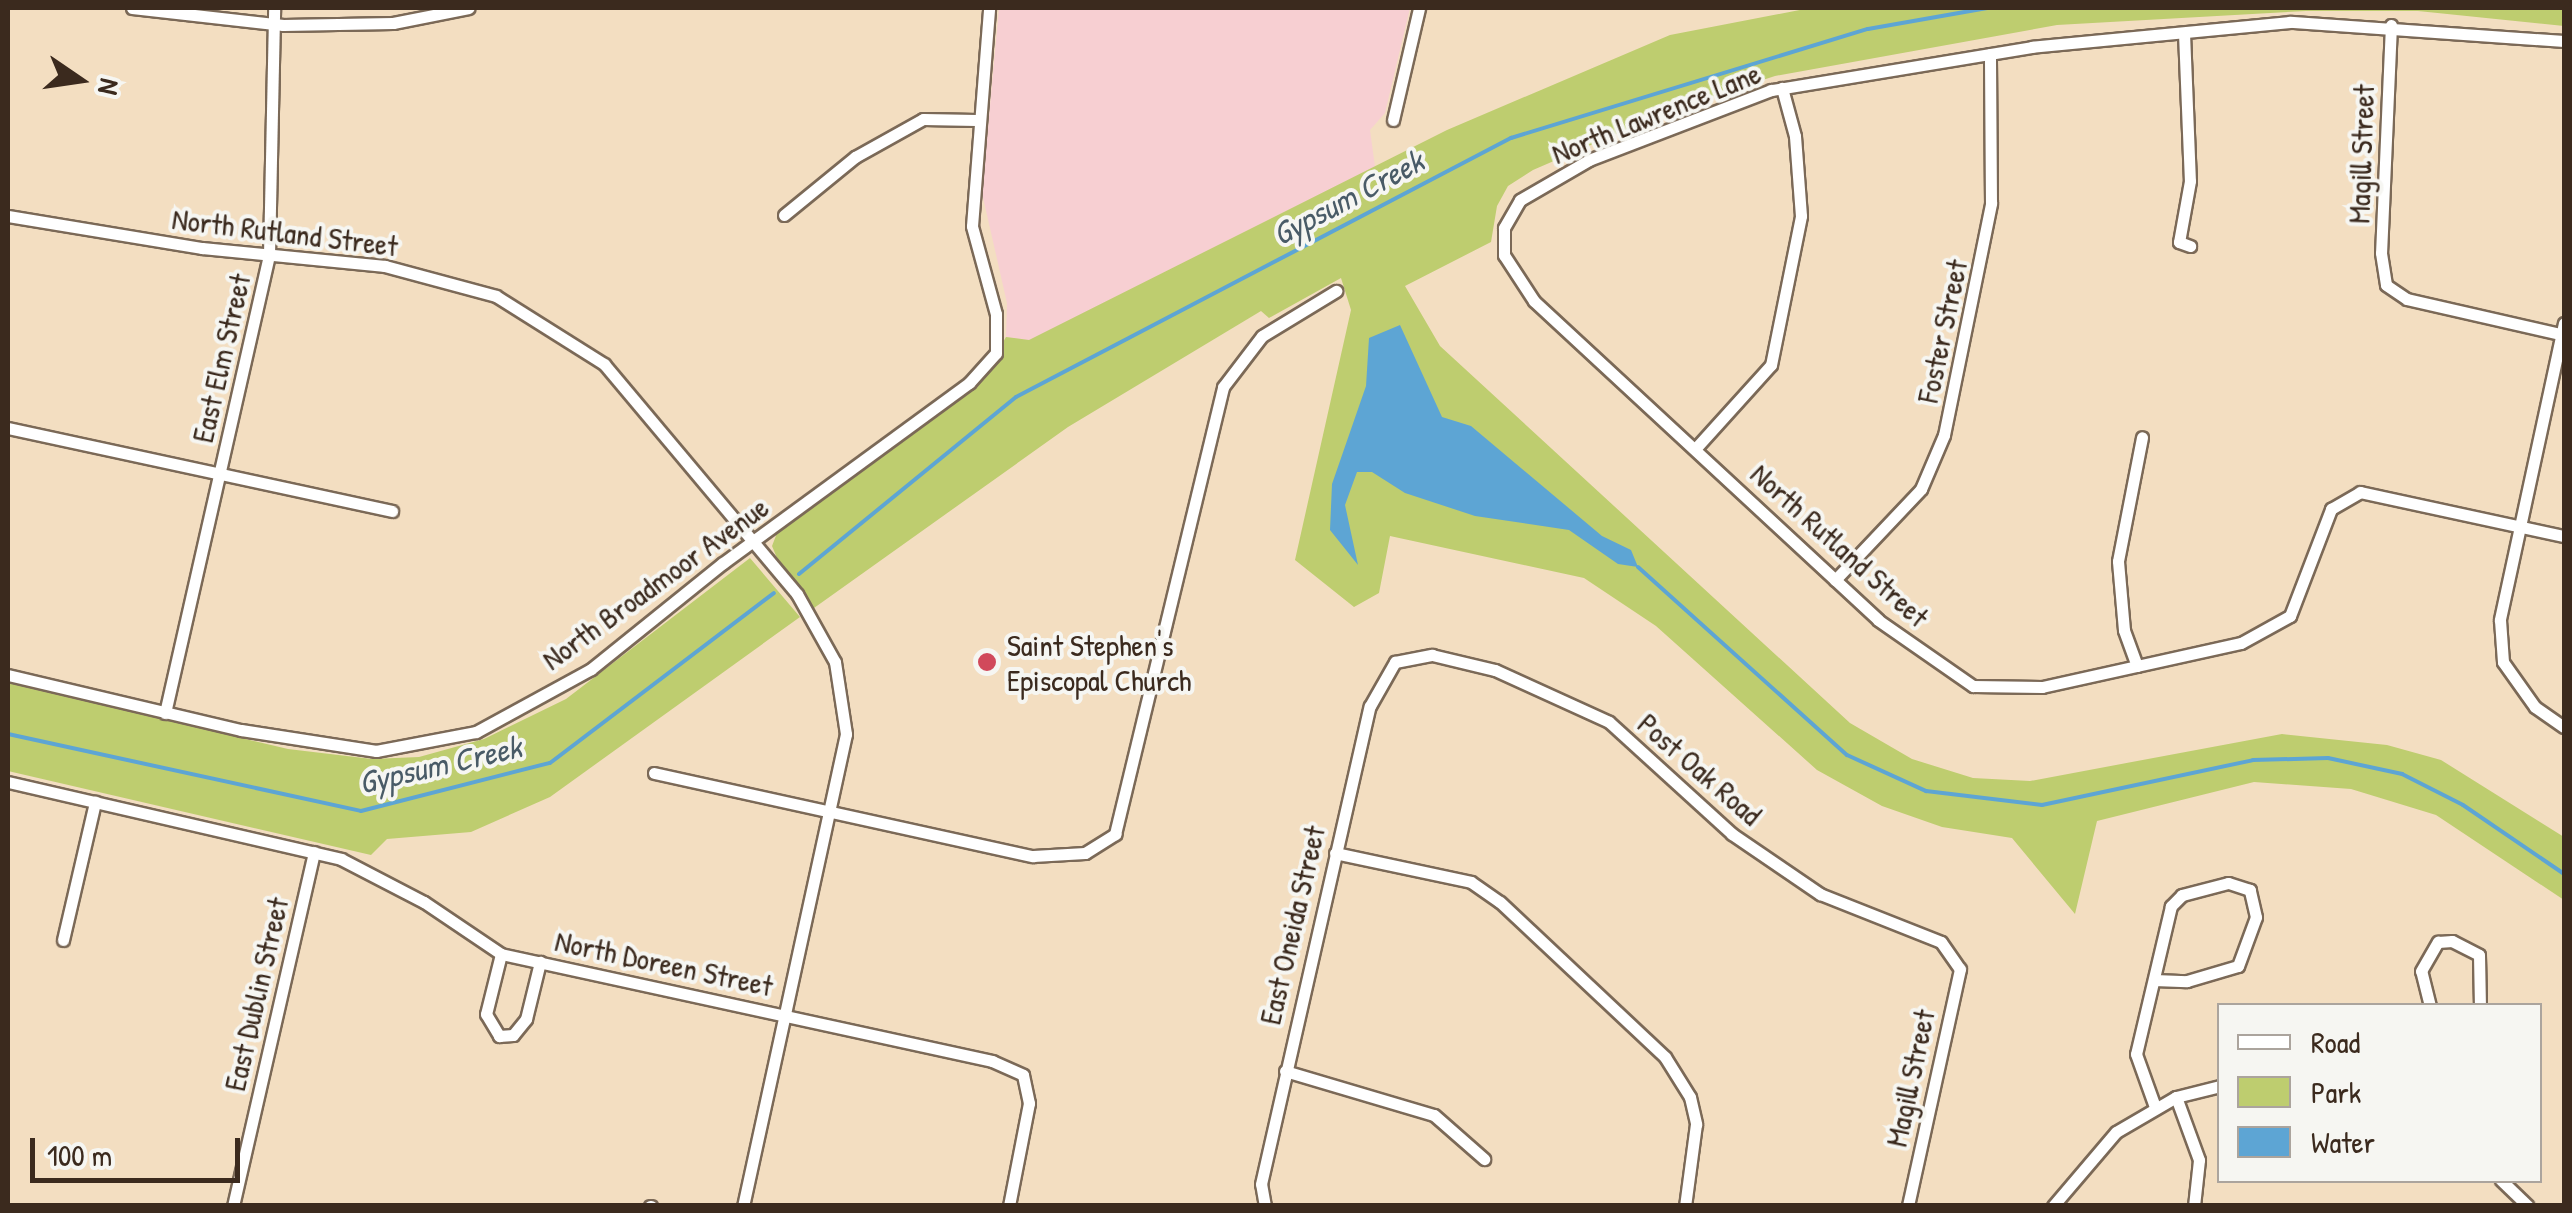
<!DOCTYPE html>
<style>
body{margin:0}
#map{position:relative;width:2572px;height:1213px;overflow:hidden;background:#f3dec1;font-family:"Patrick Hand",sans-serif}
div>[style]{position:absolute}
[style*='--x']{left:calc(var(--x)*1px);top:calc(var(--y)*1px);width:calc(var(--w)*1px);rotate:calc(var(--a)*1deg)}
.built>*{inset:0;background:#f7cfd2}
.green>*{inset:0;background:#becd6f}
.water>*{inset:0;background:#5da5d4}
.stream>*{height:4px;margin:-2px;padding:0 2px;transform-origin:2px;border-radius:2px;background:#5da5d4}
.roads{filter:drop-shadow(2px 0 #7b6957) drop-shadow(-2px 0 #7b6957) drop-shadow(0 2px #7b6957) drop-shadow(0 -2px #7b6957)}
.minor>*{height:11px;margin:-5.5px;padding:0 5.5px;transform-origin:5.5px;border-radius:5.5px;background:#fff}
.dots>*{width:28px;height:28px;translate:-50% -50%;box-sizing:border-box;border:5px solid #f6f6f2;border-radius:50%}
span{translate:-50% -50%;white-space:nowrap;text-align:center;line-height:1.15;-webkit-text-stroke:8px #f6f6f2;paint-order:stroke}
.street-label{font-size:30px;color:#3b2a1e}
.poi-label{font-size:30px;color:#3b2a1e}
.left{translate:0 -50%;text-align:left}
.water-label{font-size:32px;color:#495b67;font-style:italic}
.frame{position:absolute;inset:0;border:10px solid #3b2a1e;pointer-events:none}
.legend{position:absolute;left:2217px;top:1003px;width:325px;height:180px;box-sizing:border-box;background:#f6f6f2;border:2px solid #aba49d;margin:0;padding:12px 18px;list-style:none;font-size:30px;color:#3b2a1e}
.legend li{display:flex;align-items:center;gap:20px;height:50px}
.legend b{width:50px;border:2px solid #aba49d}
.north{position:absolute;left:30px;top:30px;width:100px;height:100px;-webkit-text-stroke:8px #f6f6f2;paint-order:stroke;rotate:103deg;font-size:28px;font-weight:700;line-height:40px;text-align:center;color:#3b2a1e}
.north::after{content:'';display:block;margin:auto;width:35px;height:45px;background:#3b2a1e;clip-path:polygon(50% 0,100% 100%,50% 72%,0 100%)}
.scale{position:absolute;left:30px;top:1138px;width:210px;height:45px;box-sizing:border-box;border:5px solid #3b2a1e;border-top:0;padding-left:12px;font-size:30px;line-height:35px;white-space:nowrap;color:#3b2a1e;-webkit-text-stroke:8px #f6f6f2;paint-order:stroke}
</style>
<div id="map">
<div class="built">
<div style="clip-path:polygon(999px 8px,1410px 8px,1385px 113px,1370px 130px,1375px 167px,1029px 341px,1006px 337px,1007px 303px,982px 193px)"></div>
</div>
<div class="green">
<div style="clip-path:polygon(1810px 8px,2564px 8px,2564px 26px,2418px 11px,2306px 11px,2057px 25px,1775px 76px,1674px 109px,1533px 170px,1508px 186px,1497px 206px,1491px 242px,1405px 286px,1440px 346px,1850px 723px,1912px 759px,1973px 778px,2030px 781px,2282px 734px,2387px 745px,2441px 760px,2564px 837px,2564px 900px,2436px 815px,2351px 789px,2254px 782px,2097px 821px,2075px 914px,2012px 838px,1942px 827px,1882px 806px,1817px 770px,1656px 626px,1584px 578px,1390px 536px,1379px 593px,1354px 607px,1295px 560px,1351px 310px,1341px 278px,1269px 318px,1261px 311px,1068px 427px,814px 608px,777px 558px,772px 546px,777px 533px,977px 387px,1006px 337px,1029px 340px,1447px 130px,1670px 35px)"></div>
<div style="clip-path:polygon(750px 558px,800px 617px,550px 797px,471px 832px,387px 839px,371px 855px,8px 771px,8px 683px,288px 749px,372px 759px,419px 757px,484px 739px,566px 699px)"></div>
</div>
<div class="water">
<div style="clip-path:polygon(1400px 325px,1442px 417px,1471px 426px,1602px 536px,1631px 550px,1638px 567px,1618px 564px,1569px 530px,1475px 516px,1405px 493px,1372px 472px,1357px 472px,1345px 505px,1358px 565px,1330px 530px,1332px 484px,1366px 386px,1369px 338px)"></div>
</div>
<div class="stream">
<div style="--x:1638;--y:567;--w:281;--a:42"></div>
<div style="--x:1847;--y:755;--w:87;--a:24.5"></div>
<div style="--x:1926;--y:791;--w:117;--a:6.9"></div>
<div style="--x:2042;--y:805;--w:216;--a:-12"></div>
<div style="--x:2253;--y:760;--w:75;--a:-1.5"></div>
<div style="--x:2328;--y:758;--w:76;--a:12.2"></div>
<div style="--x:2402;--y:774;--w:68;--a:26.9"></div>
<div style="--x:2463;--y:805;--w:122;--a:34.3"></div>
<div style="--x:799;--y:574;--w:280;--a:-39.2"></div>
<div style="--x:1016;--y:397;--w:559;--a:-27.62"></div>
<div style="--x:1511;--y:138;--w:373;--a:-17"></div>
<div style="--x:1868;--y:29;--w:121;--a:-10"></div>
<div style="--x:8;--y:734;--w:361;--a:12.3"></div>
<div style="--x:361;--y:811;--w:195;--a:-14.3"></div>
<div style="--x:550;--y:763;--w:281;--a:-37.2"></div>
</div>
<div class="roads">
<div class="minor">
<div style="--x:132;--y:8;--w:152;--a:6.4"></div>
<div style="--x:283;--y:25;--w:110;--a:-1"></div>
<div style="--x:393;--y:23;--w:77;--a:-11.2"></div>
<div style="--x:2391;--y:25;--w:228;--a:92.5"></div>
<div style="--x:2381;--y:253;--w:32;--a:81"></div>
<div style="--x:2386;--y:285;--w:25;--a:34"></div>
<div style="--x:2407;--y:299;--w:161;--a:12.9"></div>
<div style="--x:2184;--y:33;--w:148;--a:87.7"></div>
<div style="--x:2190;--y:181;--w:62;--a:100.2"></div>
<div style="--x:2179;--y:242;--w:12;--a:20"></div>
<div style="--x:2564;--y:41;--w:275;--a:-176"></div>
<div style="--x:2290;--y:22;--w:259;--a:174.5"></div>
<div style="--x:2032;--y:47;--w:265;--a:170.6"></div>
<div style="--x:1771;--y:90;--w:195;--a:159"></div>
<div style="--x:1589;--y:160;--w:80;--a:149.9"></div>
<div style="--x:1520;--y:200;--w:32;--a:120"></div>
<div style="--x:1504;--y:228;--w:27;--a:90"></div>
<div style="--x:1504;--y:255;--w:55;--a:56.9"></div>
<div style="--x:1534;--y:301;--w:469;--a:42.8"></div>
<div style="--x:1878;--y:620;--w:116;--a:34.8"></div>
<div style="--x:1973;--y:686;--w:69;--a:0.8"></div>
<div style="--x:2042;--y:687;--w:204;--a:-12.5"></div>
<div style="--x:2241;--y:643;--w:56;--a:-28.9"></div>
<div style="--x:2290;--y:616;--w:115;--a:-69"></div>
<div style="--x:2331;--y:509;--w:34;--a:-30"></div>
<div style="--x:2360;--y:492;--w:209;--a:12.2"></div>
<div style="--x:1393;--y:120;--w:115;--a:-76.9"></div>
<div style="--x:784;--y:215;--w:92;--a:-39.2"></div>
<div style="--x:855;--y:157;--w:78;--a:-29.2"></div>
<div style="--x:923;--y:119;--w:53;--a:1.1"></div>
<div style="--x:8;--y:216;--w:197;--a:9.4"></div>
<div style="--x:202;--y:248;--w:184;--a:5.6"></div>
<div style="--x:385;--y:266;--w:115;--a:15.1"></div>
<div style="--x:496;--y:296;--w:128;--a:32.2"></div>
<div style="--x:604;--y:364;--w:300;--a:50"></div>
<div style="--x:797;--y:594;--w:78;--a:60.8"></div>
<div style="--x:835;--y:662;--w:73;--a:81.3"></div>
<div style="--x:846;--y:734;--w:483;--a:102.3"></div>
<div style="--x:2564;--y:323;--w:304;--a:102.2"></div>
<div style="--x:2500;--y:620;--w:42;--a:85.9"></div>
<div style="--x:2503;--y:662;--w:55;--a:54.6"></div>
<div style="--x:2535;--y:707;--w:35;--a:35"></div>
<div style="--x:8;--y:428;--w:393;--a:12.2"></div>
<div style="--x:1695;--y:449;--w:113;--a:-47.9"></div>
<div style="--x:1771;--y:365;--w:152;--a:-78.6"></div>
<div style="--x:1801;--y:216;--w:80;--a:-94.3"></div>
<div style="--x:1795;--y:136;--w:50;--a:-105.2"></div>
<div style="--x:1835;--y:580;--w:125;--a:-46.6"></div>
<div style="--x:1921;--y:489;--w:59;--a:-66.9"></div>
<div style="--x:1944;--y:435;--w:237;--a:-78.5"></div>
<div style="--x:1991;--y:203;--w:149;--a:-90.4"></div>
<div style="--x:2137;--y:666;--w:38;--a:-110"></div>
<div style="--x:2124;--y:630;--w:69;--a:-95"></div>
<div style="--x:2118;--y:561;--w:126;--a:-79"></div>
<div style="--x:8;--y:675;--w:239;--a:13.3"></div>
<div style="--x:241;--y:730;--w:137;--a:8.8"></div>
<div style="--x:376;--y:751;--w:102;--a:-10.8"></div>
<div style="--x:476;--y:732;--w:131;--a:-28.7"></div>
<div style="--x:591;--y:669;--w:169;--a:-38.8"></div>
<div style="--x:723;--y:563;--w:305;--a:-36.2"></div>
<div style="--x:969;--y:383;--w:40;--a:-48"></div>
<div style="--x:996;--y:353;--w:39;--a:-90"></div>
<div style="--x:996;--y:314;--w:91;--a:-105.3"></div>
<div style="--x:972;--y:226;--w:219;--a:-85.5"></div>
<div style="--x:165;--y:713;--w:470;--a:-77.2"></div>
<div style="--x:269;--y:255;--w:247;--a:-88.8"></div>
<div style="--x:654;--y:773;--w:388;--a:12.4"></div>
<div style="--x:1033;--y:856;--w:52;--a:-3.3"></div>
<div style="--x:1085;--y:853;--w:36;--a:-32"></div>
<div style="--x:1115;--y:834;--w:460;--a:-76.4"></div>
<div style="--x:1223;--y:387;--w:64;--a:-52.6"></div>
<div style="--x:1262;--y:336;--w:87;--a:-31.3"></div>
<div style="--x:8;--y:782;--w:342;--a:13"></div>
<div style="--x:341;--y:859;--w:93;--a:27.4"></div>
<div style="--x:424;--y:902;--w:93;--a:34"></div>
<div style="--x:501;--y:954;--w:503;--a:12.29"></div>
<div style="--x:992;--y:1061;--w:34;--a:24"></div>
<div style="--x:1023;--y:1075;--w:29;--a:78"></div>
<div style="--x:1029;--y:1103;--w:105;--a:101"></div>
<div style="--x:1335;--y:853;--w:139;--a:12"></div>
<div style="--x:1471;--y:882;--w:35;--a:35"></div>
<div style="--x:1500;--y:902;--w:226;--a:43.2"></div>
<div style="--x:1665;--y:1057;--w:47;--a:58"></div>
<div style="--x:1690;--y:1097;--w:28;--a:77"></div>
<div style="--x:1696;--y:1124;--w:83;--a:97.6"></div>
<div style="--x:63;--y:940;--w:142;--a:-76.9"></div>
<div style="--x:501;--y:954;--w:62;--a:104"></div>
<div style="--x:486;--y:1014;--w:26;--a:59"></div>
<div style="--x:499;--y:1036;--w:14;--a:-4"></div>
<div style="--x:513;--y:1035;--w:21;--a:-51"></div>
<div style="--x:526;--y:1019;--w:59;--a:-76.2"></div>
<div style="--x:2154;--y:980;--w:33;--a:2"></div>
<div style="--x:2187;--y:981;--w:53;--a:-16.4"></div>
<div style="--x:2238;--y:966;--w:52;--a:-69.8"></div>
<div style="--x:2256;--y:917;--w:28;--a:-103"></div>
<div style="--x:2250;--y:890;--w:23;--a:-162"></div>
<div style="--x:2228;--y:883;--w:48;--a:165.4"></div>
<div style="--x:2182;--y:895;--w:16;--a:135"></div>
<div style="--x:2171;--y:906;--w:152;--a:103.3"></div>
<div style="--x:2136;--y:1054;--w:56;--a:70.3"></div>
<div style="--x:2430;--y:1006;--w:36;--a:-104"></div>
<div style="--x:2421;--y:971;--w:34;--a:-60"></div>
<div style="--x:2438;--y:942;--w:14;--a:-4"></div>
<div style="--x:2452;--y:941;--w:30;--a:27"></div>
<div style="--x:2479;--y:955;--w:51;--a:88.9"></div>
<div style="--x:1285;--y:1071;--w:155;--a:16.5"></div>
<div style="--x:1434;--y:1115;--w:67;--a:41.3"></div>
<div style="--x:2176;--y:1097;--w:67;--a:69.9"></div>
<div style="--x:2199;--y:1160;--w:46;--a:96.2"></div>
<div style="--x:2501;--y:1180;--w:37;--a:44"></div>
<div style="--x:233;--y:1206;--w:363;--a:-77.1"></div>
<div style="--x:650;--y:1206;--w:1;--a:0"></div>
<div style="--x:1265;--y:1206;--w:22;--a:-100"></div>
<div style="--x:1261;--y:1184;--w:490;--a:-77.2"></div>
<div style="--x:1370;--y:706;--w:51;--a:-60.4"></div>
<div style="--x:1395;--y:662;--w:38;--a:-11"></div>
<div style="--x:1432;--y:655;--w:65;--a:13.4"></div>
<div style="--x:1495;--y:670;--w:125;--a:24.5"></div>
<div style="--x:1609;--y:722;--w:166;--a:42.3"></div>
<div style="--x:1732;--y:834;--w:107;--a:34.3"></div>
<div style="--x:1820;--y:894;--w:130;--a:21.6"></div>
<div style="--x:1941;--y:942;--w:33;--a:55"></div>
<div style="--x:1960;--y:969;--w:243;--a:102.4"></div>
<div style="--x:2053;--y:1206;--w:97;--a:-49.6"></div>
<div style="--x:2116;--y:1132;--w:69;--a:-30.3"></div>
<div style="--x:2176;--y:1097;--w:45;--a:-14"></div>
</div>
</div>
<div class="dots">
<div style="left:987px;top:662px;background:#d1495b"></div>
</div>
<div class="street-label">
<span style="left:1656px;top:113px;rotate:-22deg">North Lawrence Lane</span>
<span style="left:2361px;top:154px;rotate:-88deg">Magill Street</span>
<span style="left:285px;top:232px;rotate:7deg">North Rutland Street</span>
<span style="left:1942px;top:331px;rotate:-78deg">Foster Street</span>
<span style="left:221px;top:358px;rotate:-77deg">East Elm Street</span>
<span style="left:1840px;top:545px;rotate:42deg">North Rutland Street</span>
<span style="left:655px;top:583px;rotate:-36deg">North Broadmoor Avenue</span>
<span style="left:1700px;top:769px;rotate:41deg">Post Oak Road</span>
<span style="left:1292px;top:925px;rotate:-77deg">East Oneida Street</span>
<span style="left:664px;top:963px;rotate:12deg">North Doreen Street</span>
<span style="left:256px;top:994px;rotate:-77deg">East Dublin Street</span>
<span style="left:1910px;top:1078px;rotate:-78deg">Magill Street</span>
</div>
<div class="poi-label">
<span class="left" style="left:1007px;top:662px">Saint Stephen's<br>Episcopal Church</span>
</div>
<div class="water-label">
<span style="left:1348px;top:198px;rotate:-28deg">Gypsum Creek</span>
<span style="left:440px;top:765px;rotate:-13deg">Gypsum Creek</span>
</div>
<div class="frame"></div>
<ul class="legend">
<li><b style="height:12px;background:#fff"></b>Road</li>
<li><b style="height:28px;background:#becd6f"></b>Park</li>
<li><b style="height:28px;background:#5da5d4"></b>Water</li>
</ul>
<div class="north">N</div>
<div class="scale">100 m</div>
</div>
